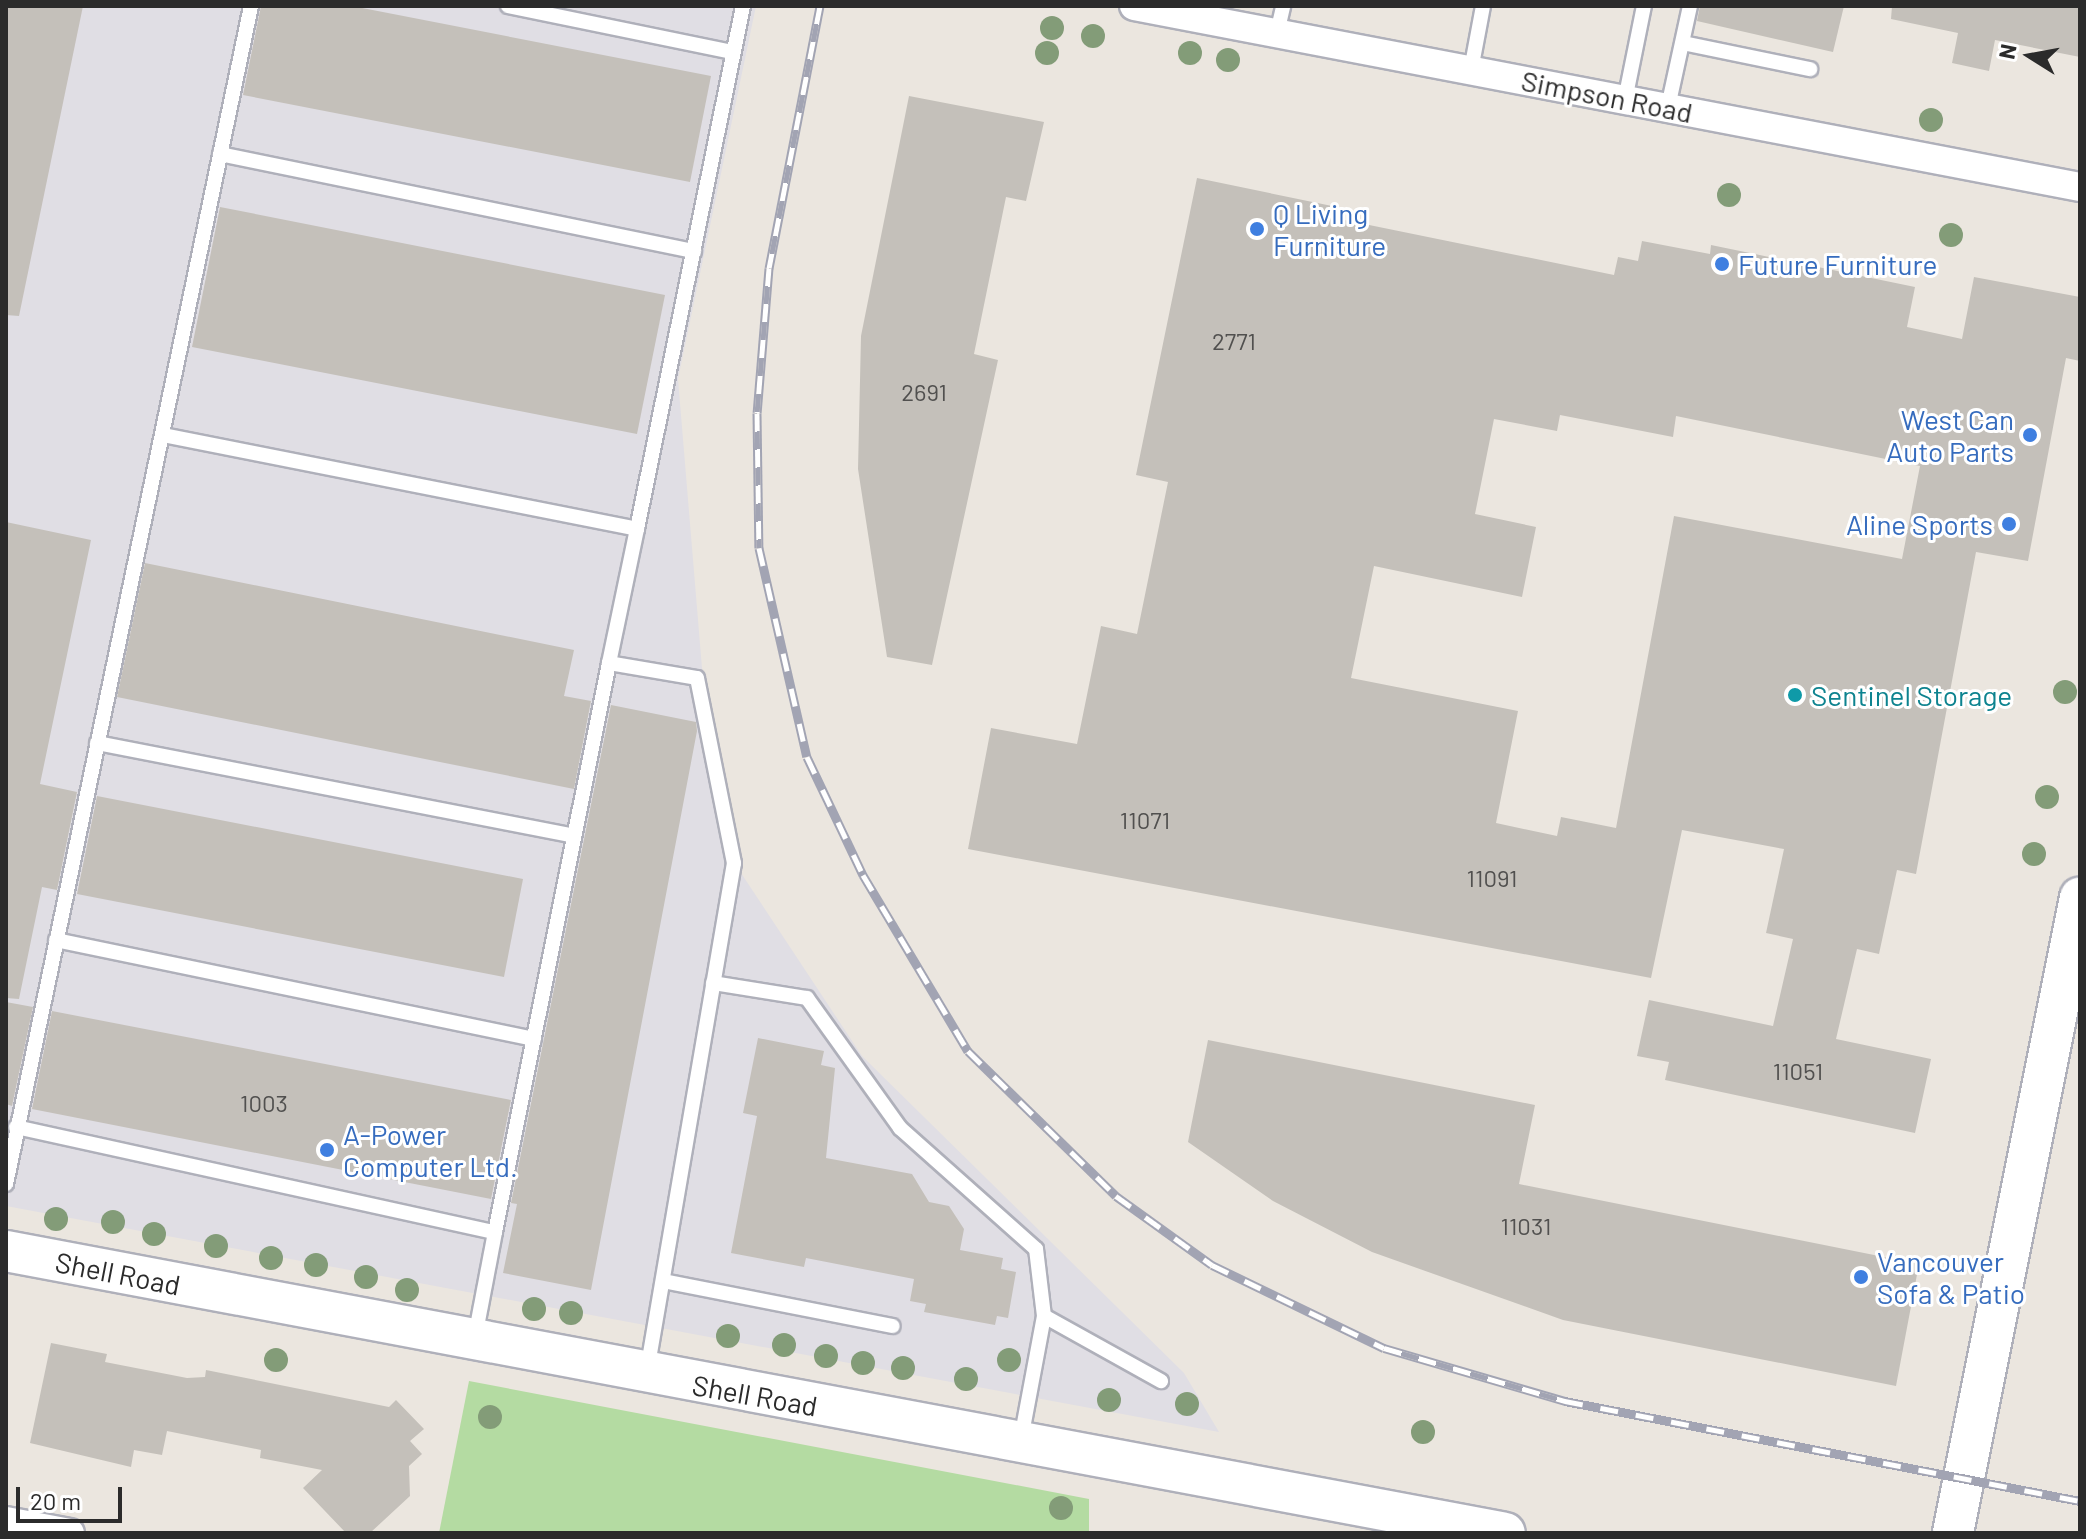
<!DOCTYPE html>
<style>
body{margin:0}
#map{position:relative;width:2086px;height:1539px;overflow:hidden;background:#ebe6df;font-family:Barlow,sans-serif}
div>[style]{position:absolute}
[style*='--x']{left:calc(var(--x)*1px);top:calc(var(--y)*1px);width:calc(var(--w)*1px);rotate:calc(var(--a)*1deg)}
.industrial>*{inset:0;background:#e0dee4}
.green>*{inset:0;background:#b4dba2}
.building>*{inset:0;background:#c4c0ba}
.roads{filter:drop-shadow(2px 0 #afb0ba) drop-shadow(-2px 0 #afb0ba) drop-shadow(0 2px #afb0ba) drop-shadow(0 -2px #afb0ba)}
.lane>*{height:14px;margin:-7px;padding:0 7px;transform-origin:7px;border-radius:7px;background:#fff}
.street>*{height:28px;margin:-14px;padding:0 14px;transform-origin:14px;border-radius:14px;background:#fff}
.secondary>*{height:40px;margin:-20px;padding:0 20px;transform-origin:20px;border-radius:20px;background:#fff}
.rail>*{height:9px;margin-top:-4.5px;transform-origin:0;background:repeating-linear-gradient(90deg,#fff 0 18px,#a2a4b3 0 36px);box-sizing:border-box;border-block:2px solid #a2a4b3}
.trees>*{width:24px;height:24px;margin:-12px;border-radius:50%;background:#839c78}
.dots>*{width:22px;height:22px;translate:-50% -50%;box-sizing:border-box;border:4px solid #fff;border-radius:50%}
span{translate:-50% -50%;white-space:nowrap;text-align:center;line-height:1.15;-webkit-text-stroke:6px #fff;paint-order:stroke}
.number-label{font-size:24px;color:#51504f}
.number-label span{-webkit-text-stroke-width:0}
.street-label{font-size:28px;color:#2b2b2b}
.shop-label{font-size:28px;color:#366cbe}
.left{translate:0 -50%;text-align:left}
.right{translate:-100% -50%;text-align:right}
.culture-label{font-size:28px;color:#0d838f}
.frame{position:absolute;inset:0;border:8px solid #2b2b2b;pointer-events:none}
.north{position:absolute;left:1990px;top:16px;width:80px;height:80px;-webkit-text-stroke:6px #fff;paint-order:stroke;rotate:281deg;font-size:22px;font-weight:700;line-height:32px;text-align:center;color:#2b2b2b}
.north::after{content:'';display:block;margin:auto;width:28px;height:36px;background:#2b2b2b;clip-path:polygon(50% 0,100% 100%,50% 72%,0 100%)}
.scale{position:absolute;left:16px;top:1487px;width:106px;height:36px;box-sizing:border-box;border:4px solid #2b2b2b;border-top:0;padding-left:10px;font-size:24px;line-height:28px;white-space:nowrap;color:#2b2b2b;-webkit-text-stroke:6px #fff;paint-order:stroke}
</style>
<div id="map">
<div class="industrial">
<div style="clip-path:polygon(6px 6px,756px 6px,678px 379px,702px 668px,741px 873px,862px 1056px,1184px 1373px,1219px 1432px,6px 1206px)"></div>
</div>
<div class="green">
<div style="clip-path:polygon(469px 1381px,1089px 1499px,1089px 1533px,439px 1533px)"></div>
</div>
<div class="building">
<div style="clip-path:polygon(6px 6px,83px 6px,19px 316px,6px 315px)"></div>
<div style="clip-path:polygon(261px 6px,352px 6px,711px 76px,690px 182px,243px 95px)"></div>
<div style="clip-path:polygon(1700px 6px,1844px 6px,1833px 52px,1697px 21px)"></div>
<div style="clip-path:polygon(1892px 6px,2080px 6px,2080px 57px,1995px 40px,1989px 71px,1952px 63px,1958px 33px,1891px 19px)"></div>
<div style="clip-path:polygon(909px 96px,1044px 122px,1026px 201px,1006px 197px,974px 354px,998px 360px,932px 665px,887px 657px,858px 469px,861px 336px)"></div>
<div style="clip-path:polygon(evenodd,1197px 178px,1332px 206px,1330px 217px,1614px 275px,1618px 257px,1638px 261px,1642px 241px,1710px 254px,1711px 245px,1915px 287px,1907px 327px,1962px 339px,1974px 277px,2080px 297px,2080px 361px,2066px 358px,2028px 561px,1976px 552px,1916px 874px,1897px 870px,1879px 954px,1857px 949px,1836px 1039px,1931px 1059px,1915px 1133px,1665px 1080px,1669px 1062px,1637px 1056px,1649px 1000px,1773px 1026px,1793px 939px,1766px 933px,1784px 849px,1682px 830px,1651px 978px,968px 849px,991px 728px,1077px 744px,1101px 626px,1137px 634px,1168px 482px,1136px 475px,1197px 178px,1560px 415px,1673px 437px,1676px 416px,1920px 466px,1902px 559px,1674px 516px,1616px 828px,1561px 817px,1557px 836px,1496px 823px,1518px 711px,1351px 678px,1374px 566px,1522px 597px,1536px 527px,1475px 514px,1494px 419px,1557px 431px,1560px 415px)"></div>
<div style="clip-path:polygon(220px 207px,665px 295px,637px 434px,192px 347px)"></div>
<div style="clip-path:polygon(6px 522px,91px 540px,40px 784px,77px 792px,57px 890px,42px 887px,19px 999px,6px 998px)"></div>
<div style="clip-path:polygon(145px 563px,574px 650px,564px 696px,591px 701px,574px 789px,117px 697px)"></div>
<div style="clip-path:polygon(611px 705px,696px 722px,697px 731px,591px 1290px,503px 1273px,517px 1204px,511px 1203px)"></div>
<div style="clip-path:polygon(97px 796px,523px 879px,504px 977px,77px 894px)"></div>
<div style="clip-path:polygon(6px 1002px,33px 1007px,12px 1106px,6px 1104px)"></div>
<div style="clip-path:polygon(52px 1011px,511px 1100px,491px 1199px,32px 1109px)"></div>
<div style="clip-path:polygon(758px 1038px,824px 1051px,821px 1065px,835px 1068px,826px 1158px,912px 1174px,929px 1202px,949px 1206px,964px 1229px,960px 1250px,1003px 1258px,1001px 1269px,1016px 1272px,1008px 1318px,997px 1316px,995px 1325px,924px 1312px,926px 1304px,910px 1301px,914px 1279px,806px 1258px,804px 1267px,731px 1253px,757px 1116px,743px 1113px)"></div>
<div style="clip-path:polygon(1208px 1040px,1535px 1105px,1519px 1184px,1919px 1264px,1896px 1386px,1563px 1320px,1372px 1252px,1273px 1201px,1188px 1142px)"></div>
<div style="clip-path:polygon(51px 1343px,107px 1354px,105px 1362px,187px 1378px,205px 1377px,206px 1370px,389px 1407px,396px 1400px,424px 1429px,410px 1441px,422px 1454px,409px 1466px,410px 1496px,370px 1533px,346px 1533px,303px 1488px,322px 1470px,260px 1458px,261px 1450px,167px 1431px,162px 1455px,134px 1450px,131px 1467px,30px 1443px)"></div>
</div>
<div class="roads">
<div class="lane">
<div style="--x:508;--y:6;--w:230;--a:11.6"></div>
<div style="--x:1277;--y:33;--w:28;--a:-77"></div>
<div style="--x:1683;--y:43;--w:130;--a:11.6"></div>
<div style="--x:1471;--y:70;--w:65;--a:-79.4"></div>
<div style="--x:1625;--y:100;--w:96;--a:-78.6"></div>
<div style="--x:1668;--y:107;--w:103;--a:-77.7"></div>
<div style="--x:220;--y:154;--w:484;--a:11.6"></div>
<div style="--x:163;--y:435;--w:483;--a:11.2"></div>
<div style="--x:637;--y:529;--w:534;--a:-78.54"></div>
<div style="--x:609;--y:663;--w:137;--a:-78.2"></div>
<div style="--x:97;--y:743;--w:486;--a:11"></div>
<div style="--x:56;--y:940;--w:488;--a:11.7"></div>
<div style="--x:713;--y:983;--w:95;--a:9.1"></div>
<div style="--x:807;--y:998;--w:160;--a:54.4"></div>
<div style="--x:900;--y:1128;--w:182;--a:41.7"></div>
<div style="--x:1036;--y:1249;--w:67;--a:83.2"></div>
<div style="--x:16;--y:1127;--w:490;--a:12.4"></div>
<div style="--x:495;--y:1232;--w:580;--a:-78.67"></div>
<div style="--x:609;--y:663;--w:89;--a:9.7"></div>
<div style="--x:697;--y:678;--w:189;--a:78.7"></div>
<div style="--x:734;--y:863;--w:515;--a:99.72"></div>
<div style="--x:6;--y:1184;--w:1203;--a:-78.25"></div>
<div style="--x:663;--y:1281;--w:234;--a:11.1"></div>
<div style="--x:475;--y:1337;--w:107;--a:-79.2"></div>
<div style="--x:1021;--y:1439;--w:125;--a:-79.4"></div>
<div style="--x:1044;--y:1316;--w:134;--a:29.1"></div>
</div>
<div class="street">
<div style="--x:1134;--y:6;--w:963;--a:10.83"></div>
<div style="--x:6;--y:1521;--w:65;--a:10.6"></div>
</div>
<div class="secondary">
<div style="--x:6;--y:1251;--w:1525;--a:10.65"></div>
<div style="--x:1953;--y:1533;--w:648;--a:-78.69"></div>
</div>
</div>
<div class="rail">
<div style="--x:820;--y:6;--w:267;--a:101"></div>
<div style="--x:769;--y:268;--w:145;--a:94.7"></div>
<div style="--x:757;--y:413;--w:135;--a:89.2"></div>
<div style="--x:759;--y:548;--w:214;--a:77.1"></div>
<div style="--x:807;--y:757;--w:131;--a:64.6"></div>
<div style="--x:863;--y:875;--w:205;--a:59.2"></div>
<div style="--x:968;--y:1051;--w:207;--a:44.4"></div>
<div style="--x:1116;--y:1196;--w:118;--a:35.7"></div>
<div style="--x:1212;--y:1265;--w:191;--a:25.8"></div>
<div style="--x:1384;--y:1348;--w:189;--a:16.3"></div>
<div style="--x:1565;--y:1401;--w:525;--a:10.99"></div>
</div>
<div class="trees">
<div style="left:1052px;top:28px"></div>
<div style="left:1093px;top:36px"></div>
<div style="left:1047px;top:53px"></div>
<div style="left:1190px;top:53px"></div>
<div style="left:1228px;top:60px"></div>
<div style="left:1931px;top:120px"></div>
<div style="left:1729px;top:195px"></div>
<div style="left:1951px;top:235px"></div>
<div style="left:2065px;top:692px"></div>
<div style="left:2047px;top:797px"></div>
<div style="left:2034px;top:854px"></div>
<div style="left:56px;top:1219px"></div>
<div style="left:113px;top:1222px"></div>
<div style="left:154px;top:1234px"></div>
<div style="left:216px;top:1246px"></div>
<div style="left:271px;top:1258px"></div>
<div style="left:316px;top:1265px"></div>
<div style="left:366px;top:1277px"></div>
<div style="left:407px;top:1290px"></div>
<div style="left:534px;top:1309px"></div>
<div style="left:571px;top:1313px"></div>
<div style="left:728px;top:1336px"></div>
<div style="left:784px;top:1345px"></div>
<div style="left:826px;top:1356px"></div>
<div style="left:276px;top:1360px"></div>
<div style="left:1009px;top:1360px"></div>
<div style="left:863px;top:1363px"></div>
<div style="left:903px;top:1368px"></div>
<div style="left:966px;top:1379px"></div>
<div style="left:1109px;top:1400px"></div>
<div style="left:1187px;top:1404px"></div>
<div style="left:490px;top:1417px"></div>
<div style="left:1423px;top:1432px"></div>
<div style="left:1061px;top:1508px"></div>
</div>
<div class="dots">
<div style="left:1257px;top:229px;background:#3f7fe0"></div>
<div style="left:1722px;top:264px;background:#3f7fe0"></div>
<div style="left:2030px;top:435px;background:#3f7fe0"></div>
<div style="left:2009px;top:524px;background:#3f7fe0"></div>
<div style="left:1795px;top:695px;background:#0f9aa8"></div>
<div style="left:327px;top:1150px;background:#3f7fe0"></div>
<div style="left:1861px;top:1277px;background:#3f7fe0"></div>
</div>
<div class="number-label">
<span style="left:1234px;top:341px">2771</span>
<span style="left:924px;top:392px">2691</span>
<span style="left:1145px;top:820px">11071</span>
<span style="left:1492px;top:878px">11091</span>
<span style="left:1798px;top:1071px">11051</span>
<span style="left:264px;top:1103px">1003</span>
<span style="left:1526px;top:1226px">11031</span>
</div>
<div class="street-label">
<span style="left:1607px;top:96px;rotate:11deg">Simpson Road</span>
<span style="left:118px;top:1273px;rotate:11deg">Shell Road</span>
<span style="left:755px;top:1395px;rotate:10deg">Shell Road</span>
</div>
<div class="shop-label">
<span class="left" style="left:1273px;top:229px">Q Living<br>Furniture</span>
<span class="left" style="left:1738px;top:264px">Future Furniture</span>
<span class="right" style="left:2014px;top:435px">West Can<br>Auto Parts</span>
<span class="right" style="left:1993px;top:524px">Aline Sports</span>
<span class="left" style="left:343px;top:1150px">A-Power<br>Computer Ltd.</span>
<span class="left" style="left:1877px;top:1277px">Vancouver<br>Sofa &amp; Patio</span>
</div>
<div class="culture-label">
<span class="left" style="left:1811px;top:695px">Sentinel Storage</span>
</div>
<div class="frame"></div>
<div class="north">N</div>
<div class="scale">20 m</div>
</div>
